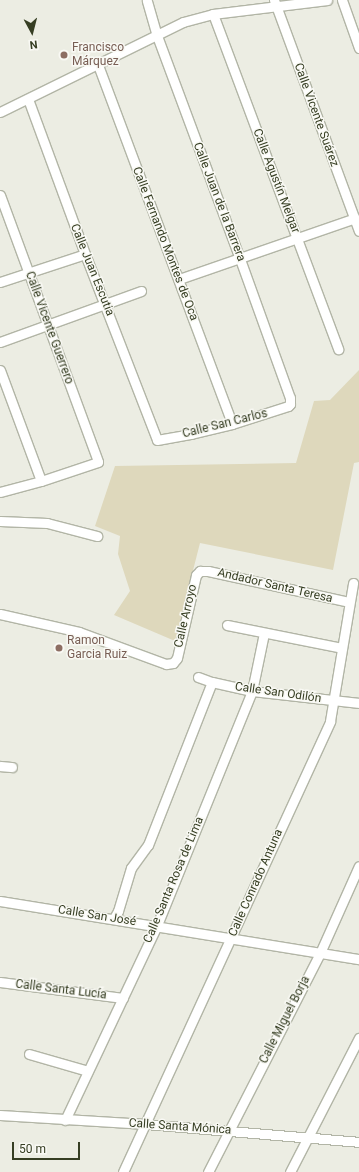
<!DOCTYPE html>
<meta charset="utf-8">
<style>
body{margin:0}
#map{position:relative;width:359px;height:1172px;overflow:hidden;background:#ecede3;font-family:Roboto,sans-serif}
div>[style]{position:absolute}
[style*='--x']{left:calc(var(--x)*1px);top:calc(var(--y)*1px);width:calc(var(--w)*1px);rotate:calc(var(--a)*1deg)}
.green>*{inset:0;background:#ded8bc}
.roads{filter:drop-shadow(1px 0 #b2b5a6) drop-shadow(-1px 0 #b2b5a6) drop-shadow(0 1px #b2b5a6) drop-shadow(0 -1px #b2b5a6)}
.minor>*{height:9px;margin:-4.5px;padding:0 4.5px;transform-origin:4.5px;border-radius:4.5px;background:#fff}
.dots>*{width:11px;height:11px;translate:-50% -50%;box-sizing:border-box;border:2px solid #f9f9f4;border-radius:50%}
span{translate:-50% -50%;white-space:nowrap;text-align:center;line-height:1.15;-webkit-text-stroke:3px #f9f9f4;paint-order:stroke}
.education-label{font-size:12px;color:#785e54}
.left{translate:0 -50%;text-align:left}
.street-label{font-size:12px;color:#363e23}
.north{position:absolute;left:12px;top:12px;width:40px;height:40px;-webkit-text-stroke:3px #f9f9f4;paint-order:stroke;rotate:173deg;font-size:11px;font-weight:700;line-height:16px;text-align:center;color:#363e23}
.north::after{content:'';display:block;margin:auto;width:14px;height:18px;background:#363e23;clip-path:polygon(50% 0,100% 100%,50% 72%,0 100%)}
.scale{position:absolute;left:12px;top:1142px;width:68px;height:18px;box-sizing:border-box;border:2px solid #363e23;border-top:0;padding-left:5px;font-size:12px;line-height:14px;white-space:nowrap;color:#363e23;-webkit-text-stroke:3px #f9f9f4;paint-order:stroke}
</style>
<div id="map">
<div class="green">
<div style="clip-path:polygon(359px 370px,359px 462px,354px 463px,333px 570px,200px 543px,175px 641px,114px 615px,130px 591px,118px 554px,120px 536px,95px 526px,115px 466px,296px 463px,314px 401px,330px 400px)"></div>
</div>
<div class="roads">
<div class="minor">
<div style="--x:274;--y:0;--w:246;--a:69.8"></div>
<div style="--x:342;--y:0;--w:51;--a:70.5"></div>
<div style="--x:213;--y:14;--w:358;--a:69.5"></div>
<div style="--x:98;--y:65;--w:383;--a:69.5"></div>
<div style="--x:28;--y:99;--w:165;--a:69.8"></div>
<div style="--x:85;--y:254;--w:199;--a:68.8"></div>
<div style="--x:157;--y:440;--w:35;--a:-10"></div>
<div style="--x:191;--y:434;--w:42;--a:-13.7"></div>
<div style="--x:232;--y:424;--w:59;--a:-17.8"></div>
<div style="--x:288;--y:406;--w:3;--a:-45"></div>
<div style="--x:290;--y:404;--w:6;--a:-90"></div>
<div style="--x:290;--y:398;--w:148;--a:-109.8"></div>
<div style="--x:240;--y:259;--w:238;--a:-110.4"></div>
<div style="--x:157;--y:36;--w:37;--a:-106"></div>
<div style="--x:0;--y:112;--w:204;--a:-26.2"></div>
<div style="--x:183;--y:22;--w:31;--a:-15"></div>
<div style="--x:213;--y:14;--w:115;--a:-7"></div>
<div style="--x:0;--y:195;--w:284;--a:69.8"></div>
<div style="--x:98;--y:462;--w:60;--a:161.6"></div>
<div style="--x:41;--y:481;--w:42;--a:165"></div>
<div style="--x:179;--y:279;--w:186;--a:-19.1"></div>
<div style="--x:0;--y:282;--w:89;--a:-18.2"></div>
<div style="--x:0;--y:342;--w:150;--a:-19.9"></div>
<div style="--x:0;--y:370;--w:118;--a:69.7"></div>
<div style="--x:0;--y:521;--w:47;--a:2.4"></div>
<div style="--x:47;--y:523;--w:52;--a:14.6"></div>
<div style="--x:0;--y:614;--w:81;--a:12.8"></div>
<div style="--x:79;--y:632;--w:93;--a:20.2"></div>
<div style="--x:166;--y:664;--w:7;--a:-8"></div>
<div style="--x:173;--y:663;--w:6;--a:-51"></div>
<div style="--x:177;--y:658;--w:85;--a:-77.1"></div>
<div style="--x:196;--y:575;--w:6;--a:-45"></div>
<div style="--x:200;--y:571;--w:8;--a:0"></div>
<div style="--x:208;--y:571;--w:144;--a:12.4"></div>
<div style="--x:227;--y:625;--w:117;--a:11.3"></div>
<div style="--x:198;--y:677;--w:15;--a:20"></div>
<div style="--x:212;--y:682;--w:41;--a:12.7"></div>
<div style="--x:252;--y:691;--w:108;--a:6.4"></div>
<div style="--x:0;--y:766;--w:12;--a:5"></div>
<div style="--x:0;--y:901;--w:364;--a:9.2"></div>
<div style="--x:114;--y:918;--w:8;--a:-60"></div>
<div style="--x:118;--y:911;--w:45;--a:-73.2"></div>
<div style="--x:131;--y:868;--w:29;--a:-54"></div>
<div style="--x:148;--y:845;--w:175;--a:-68.6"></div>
<div style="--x:0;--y:982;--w:124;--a:7.4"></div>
<div style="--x:29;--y:1054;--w:61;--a:16.1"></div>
<div style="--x:0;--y:1115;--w:146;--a:3.5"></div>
<div style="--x:146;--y:1124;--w:214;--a:4.8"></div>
<div style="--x:65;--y:1120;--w:216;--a:-64.7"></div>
<div style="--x:157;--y:925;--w:253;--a:-67.9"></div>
<div style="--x:252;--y:691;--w:59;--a:-78.3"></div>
<div style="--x:123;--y:1172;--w:496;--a:-65.3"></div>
<div style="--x:330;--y:721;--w:140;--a:-80.5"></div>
<div style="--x:208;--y:1172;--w:246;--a:-62.9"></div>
<div style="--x:320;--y:953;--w:95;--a:-65.9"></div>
<div style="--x:290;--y:1172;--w:151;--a:-62.8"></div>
</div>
</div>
<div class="dots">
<div style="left:64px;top:55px;background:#8d6e63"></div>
<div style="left:59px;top:648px;background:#8d6e63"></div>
</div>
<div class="education-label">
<span class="left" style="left:72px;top:55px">Francisco<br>Márquez</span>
<span class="left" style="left:67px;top:648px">Ramon<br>Garcia Ruiz</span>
</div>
<div class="street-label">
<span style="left:316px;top:115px;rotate:70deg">Calle Vicente Suárez</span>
<span style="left:276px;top:181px;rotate:69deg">Calle Agustín Melgar</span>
<span style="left:219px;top:202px;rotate:69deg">Calle Juan de la Barrera</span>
<span style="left:165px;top:244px;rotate:69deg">Calle Fernando Montes de Oca</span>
<span style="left:92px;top:270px;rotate:68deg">Calle Juan Escutia</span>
<span style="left:49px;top:328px;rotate:70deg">Calle Vicente Guerrero</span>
<span style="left:225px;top:424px;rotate:-14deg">Calle San Carlos</span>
<span style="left:275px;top:586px;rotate:13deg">Andador Santa Teresa</span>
<span style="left:186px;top:616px;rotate:-77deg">Calle Arroyo</span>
<span style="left:278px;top:693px;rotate:8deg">Calle San Odilón</span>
<span style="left:174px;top:880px;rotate:-67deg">Calle Santa Rosa de Lima</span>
<span style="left:256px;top:883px;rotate:-66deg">Calle Conrado Antuna</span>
<span style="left:97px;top:916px;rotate:9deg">Calle San José</span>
<span style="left:61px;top:990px;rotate:7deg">Calle Santa Lucía</span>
<span style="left:285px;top:1020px;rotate:-63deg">Calle Miguel Borja</span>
<span style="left:180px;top:1127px;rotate:4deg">Calle Santa Mónica</span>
</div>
<div class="north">N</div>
<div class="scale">50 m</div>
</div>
